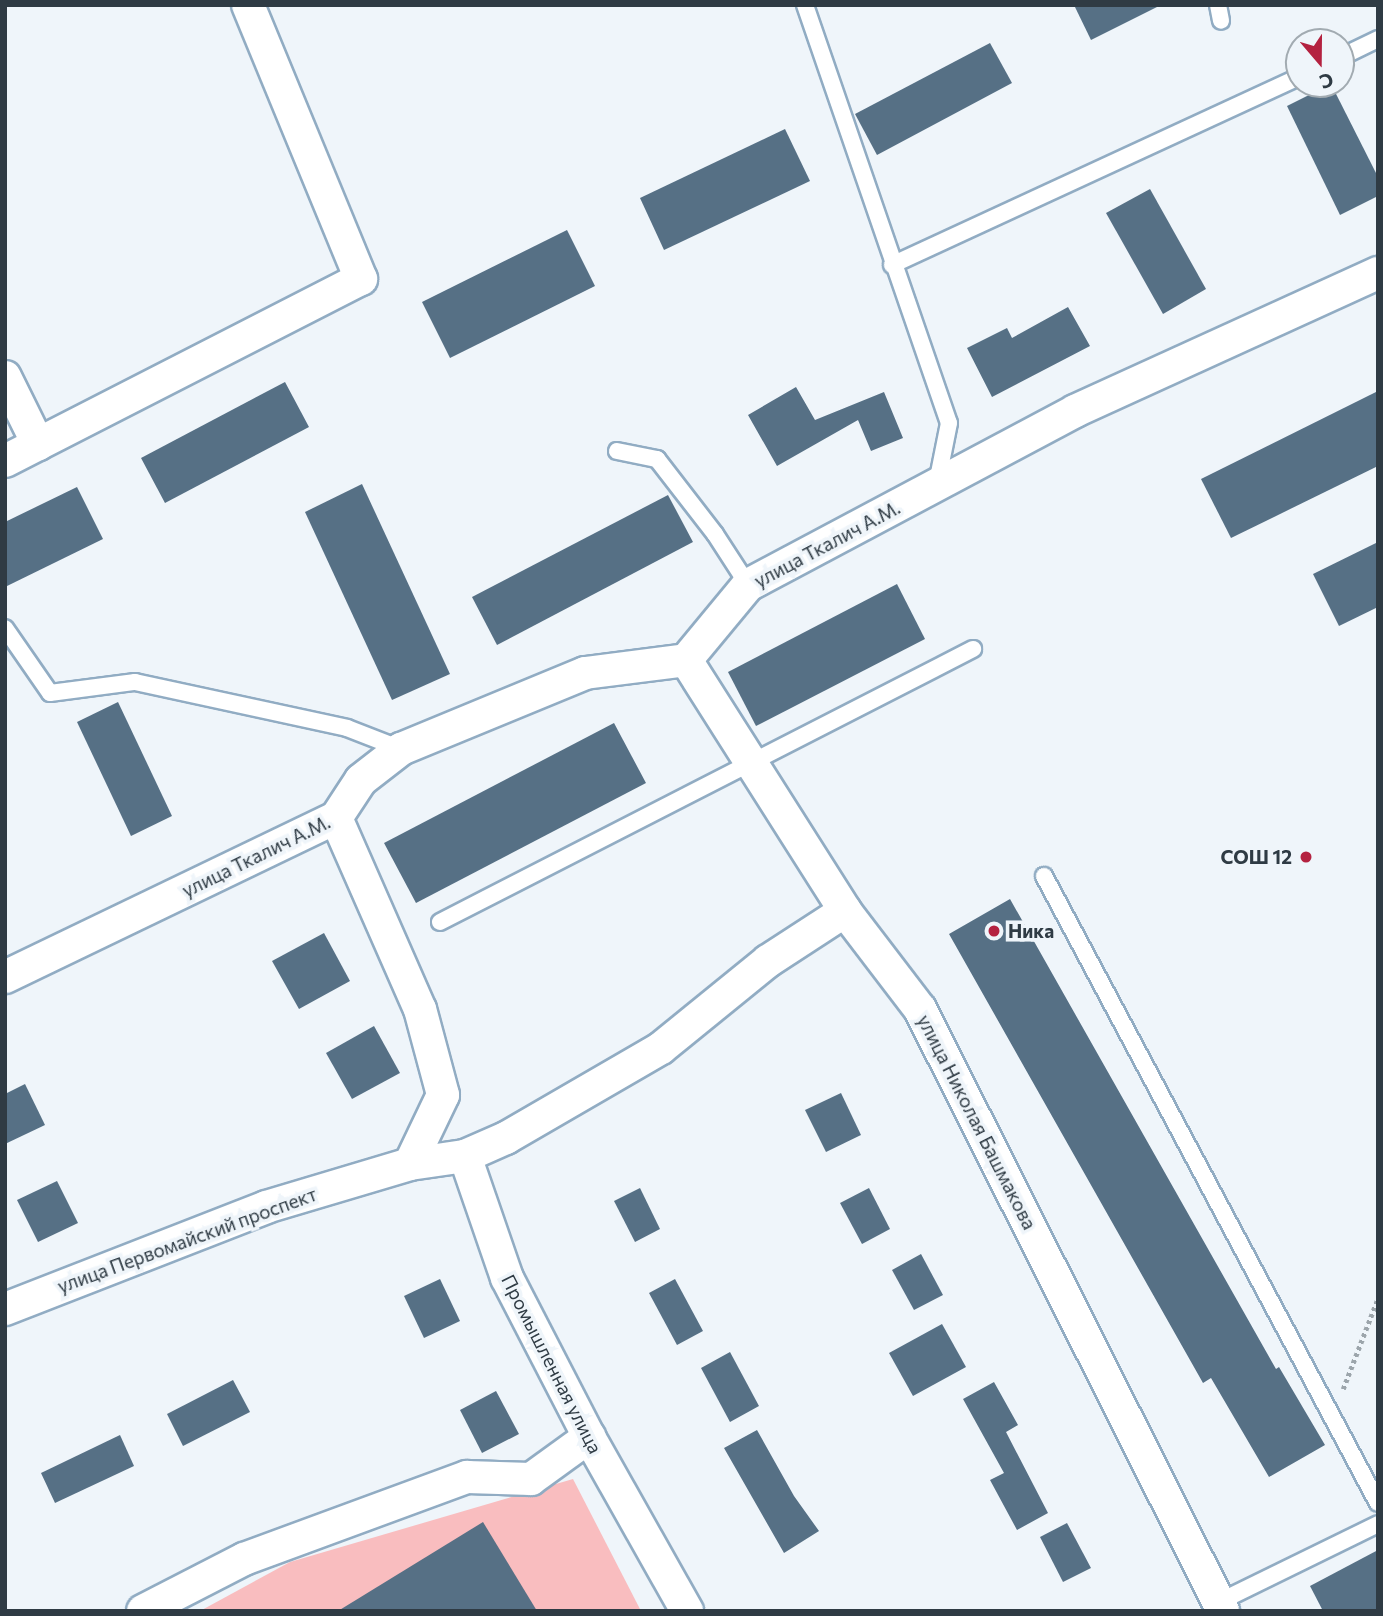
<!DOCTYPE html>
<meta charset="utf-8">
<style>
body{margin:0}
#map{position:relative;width:1383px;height:1616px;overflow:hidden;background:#eff5fa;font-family:Commissioner,sans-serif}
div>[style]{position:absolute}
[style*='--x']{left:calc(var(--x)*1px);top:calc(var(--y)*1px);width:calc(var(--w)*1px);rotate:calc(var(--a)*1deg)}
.green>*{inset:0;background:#f9bdbf}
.building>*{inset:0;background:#567085}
.path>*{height:4.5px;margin-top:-2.25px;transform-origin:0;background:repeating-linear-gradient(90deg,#9ca5ab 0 3.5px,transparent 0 7px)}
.roads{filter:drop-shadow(2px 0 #91acc3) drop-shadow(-2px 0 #91acc3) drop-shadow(0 2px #91acc3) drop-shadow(0 -2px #91acc3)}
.service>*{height:16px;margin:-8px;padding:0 8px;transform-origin:8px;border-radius:8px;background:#fff}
.minor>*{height:32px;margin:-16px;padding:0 16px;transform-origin:16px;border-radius:16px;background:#fff}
.dots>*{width:19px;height:19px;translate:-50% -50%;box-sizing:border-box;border:4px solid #eff5fa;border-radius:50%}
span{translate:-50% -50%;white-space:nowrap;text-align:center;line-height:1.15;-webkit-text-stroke:7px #eff5fa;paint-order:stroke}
.street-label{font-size:19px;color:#2f3b44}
.poi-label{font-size:19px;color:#2f3b44;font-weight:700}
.right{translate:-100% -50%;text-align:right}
.left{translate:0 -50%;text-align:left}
.frame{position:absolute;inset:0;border:7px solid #2f3b44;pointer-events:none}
.north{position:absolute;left:1285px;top:28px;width:70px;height:70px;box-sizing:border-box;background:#eff5fa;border:2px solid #a2abb1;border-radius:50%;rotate:160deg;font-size:19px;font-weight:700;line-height:28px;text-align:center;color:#2f3b44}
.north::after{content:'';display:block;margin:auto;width:24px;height:32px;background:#b42240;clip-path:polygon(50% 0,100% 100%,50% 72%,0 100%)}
</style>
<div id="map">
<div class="green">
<div style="clip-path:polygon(573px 1479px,641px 1611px,200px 1611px,290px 1562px)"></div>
</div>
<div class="building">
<div style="clip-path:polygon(1074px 5px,1161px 5px,1091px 40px)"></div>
<div style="clip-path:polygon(990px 43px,1012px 83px,877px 155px,855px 114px)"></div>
<div style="clip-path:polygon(1331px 84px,1378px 177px,1378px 196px,1340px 215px,1287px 106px)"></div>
<div style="clip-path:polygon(785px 129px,810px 181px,664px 250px,640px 198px)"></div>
<div style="clip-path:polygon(1150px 189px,1206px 289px,1163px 314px,1106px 213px)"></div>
<div style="clip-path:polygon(567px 230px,595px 286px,450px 358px,422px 302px)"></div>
<div style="clip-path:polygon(1068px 307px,1090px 346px,992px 397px,967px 348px,1007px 328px,1012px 338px)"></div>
<div style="clip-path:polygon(285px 382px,309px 427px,165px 503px,141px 458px)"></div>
<div style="clip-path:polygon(796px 387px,815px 420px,884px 392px,903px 438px,871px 451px,858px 420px,777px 466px,748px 415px)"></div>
<div style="clip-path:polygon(1378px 391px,1378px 466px,1231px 538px,1201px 479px)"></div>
<div style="clip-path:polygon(362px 484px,450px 674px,392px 700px,305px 512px)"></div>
<div style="clip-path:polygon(77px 487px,103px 539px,5px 587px,5px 522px)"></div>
<div style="clip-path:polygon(668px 495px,693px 542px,497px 645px,472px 597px)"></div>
<div style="clip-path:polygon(1378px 542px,1378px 607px,1339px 626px,1313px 574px)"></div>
<div style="clip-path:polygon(897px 584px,925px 639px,756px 726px,728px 672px)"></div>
<div style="clip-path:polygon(118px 702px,172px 816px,131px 836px,77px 722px)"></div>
<div style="clip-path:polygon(614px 723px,646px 783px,416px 903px,384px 843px)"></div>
<div style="clip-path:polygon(1010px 899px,1276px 1369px,1279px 1367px,1325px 1445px,1269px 1477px,1211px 1378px,1203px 1383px,949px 934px)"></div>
<div style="clip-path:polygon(324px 933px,350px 981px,299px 1009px,272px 961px)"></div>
<div style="clip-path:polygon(374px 1026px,400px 1073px,352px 1099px,326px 1053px)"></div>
<div style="clip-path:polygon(25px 1084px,45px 1125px,5px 1144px,5px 1094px)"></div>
<div style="clip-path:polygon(841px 1093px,861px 1135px,826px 1152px,805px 1110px)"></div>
<div style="clip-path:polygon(57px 1181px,78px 1223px,38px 1242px,17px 1200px)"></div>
<div style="clip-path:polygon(640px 1188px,660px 1229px,635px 1242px,614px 1201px)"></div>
<div style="clip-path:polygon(869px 1188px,890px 1229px,862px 1244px,840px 1203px)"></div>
<div style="clip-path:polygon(921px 1254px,943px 1295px,914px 1310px,892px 1270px)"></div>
<div style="clip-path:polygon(440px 1279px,460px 1321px,424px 1338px,404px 1296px)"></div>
<div style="clip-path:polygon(675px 1279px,703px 1331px,677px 1345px,649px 1293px)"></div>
<div style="clip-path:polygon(942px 1324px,966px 1367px,913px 1396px,889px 1353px)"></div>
<div style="clip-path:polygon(730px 1352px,759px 1406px,730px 1422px,701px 1368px)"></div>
<div style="clip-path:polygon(233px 1380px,250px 1412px,183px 1446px,167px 1414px)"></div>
<div style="clip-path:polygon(994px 1382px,1018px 1425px,1006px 1432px,1048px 1513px,1017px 1530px,990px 1480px,1004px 1473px,963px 1399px)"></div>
<div style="clip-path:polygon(496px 1391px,519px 1434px,482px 1453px,460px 1410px)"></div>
<div style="clip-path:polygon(757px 1430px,794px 1496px,819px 1531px,784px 1553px,724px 1448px)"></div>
<div style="clip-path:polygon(120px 1435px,134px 1466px,55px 1503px,41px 1473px)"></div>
<div style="clip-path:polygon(483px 1522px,537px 1611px,338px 1611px)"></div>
<div style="clip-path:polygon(1067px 1523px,1091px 1568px,1063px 1582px,1040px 1537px)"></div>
<div style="clip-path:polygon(1378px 1550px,1378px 1611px,1323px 1611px,1310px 1586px)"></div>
</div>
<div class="path">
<div style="--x:1343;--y:1389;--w:97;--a:-69"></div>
</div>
<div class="roads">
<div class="service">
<div style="--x:805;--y:5;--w:442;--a:71"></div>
<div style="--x:949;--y:423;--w:61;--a:101.3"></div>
<div style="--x:1218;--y:5;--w:16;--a:79"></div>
<div style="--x:1341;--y:57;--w:41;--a:-25.9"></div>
<div style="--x:892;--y:265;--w:448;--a:-24.8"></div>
<div style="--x:617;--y:451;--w:41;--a:11.3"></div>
<div style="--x:657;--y:459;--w:95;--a:52.3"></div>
<div style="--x:715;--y:534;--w:61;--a:57.1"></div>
<div style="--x:5;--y:628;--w:79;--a:55.3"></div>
<div style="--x:50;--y:693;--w:86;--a:-7.4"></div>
<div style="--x:135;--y:682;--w:217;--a:12.2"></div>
<div style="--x:347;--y:728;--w:58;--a:21.3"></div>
<div style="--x:1044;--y:876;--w:710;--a:61.96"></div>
<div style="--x:440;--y:922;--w:599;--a:-27.12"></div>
<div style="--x:1219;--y:1602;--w:177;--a:-26.1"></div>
</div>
<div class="minor">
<div style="--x:5;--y:377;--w:75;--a:63.8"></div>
<div style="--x:5;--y:461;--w:400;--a:-27.1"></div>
<div style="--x:361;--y:279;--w:296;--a:-112.4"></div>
<div style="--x:686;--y:660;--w:297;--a:57.6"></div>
<div style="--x:845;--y:911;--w:123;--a:52.6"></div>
<div style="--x:920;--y:1009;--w:674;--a:63.28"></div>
<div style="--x:336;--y:818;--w:209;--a:66.3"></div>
<div style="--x:420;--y:1009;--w:89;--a:75"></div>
<div style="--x:443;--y:1095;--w:76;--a:115.6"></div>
<div style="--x:5;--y:977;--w:367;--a:-25.7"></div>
<div style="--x:336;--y:818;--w:45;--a:-56.7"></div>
<div style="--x:361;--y:780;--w:51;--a:-37.8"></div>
<div style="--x:401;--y:749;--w:199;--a:-22.4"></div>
<div style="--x:585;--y:673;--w:102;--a:-7.3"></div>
<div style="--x:686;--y:660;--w:97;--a:-50.4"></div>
<div style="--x:748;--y:585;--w:370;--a:-28"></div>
<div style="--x:1075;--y:411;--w:333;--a:-24.5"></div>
<div style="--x:465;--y:1156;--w:45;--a:-23.7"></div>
<div style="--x:506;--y:1138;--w:179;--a:-30.1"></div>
<div style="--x:661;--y:1048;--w:138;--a:-39.1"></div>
<div style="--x:768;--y:961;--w:92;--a:-33"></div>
<div style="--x:5;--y:1309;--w:280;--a:-21.3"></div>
<div style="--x:266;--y:1207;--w:150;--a:-16.6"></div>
<div style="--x:410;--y:1164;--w:56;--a:-8.3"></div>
<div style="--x:465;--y:1156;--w:129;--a:71"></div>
<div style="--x:507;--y:1278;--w:179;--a:62.7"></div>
<div style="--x:589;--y:1437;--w:200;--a:60.6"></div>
<div style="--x:143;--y:1611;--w:114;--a:-27.2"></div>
<div style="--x:244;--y:1559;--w:238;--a:-20.2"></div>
<div style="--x:467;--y:1477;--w:64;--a:1.8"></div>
<div style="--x:531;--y:1479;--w:72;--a:-35.9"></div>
</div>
</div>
<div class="dots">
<div style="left:1306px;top:857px;background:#b42240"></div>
<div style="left:994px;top:931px;background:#b42240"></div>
</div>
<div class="street-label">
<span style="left:827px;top:544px;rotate:-28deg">улица Ткалич А.М.</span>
<span style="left:256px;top:856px;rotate:-26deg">улица Ткалич А.М.</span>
<span style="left:977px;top:1122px;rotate:63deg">улица Николая Башмакова</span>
<span style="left:187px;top:1240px;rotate:-20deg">улица Первомайский проспект</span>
<span style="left:552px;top:1364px;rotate:63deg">Промышленная улица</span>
</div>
<div class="poi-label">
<span class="right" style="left:1292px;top:857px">СОШ 12</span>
<span class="left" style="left:1008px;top:931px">Ника</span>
</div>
<div class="frame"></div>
<div class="north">С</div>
</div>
